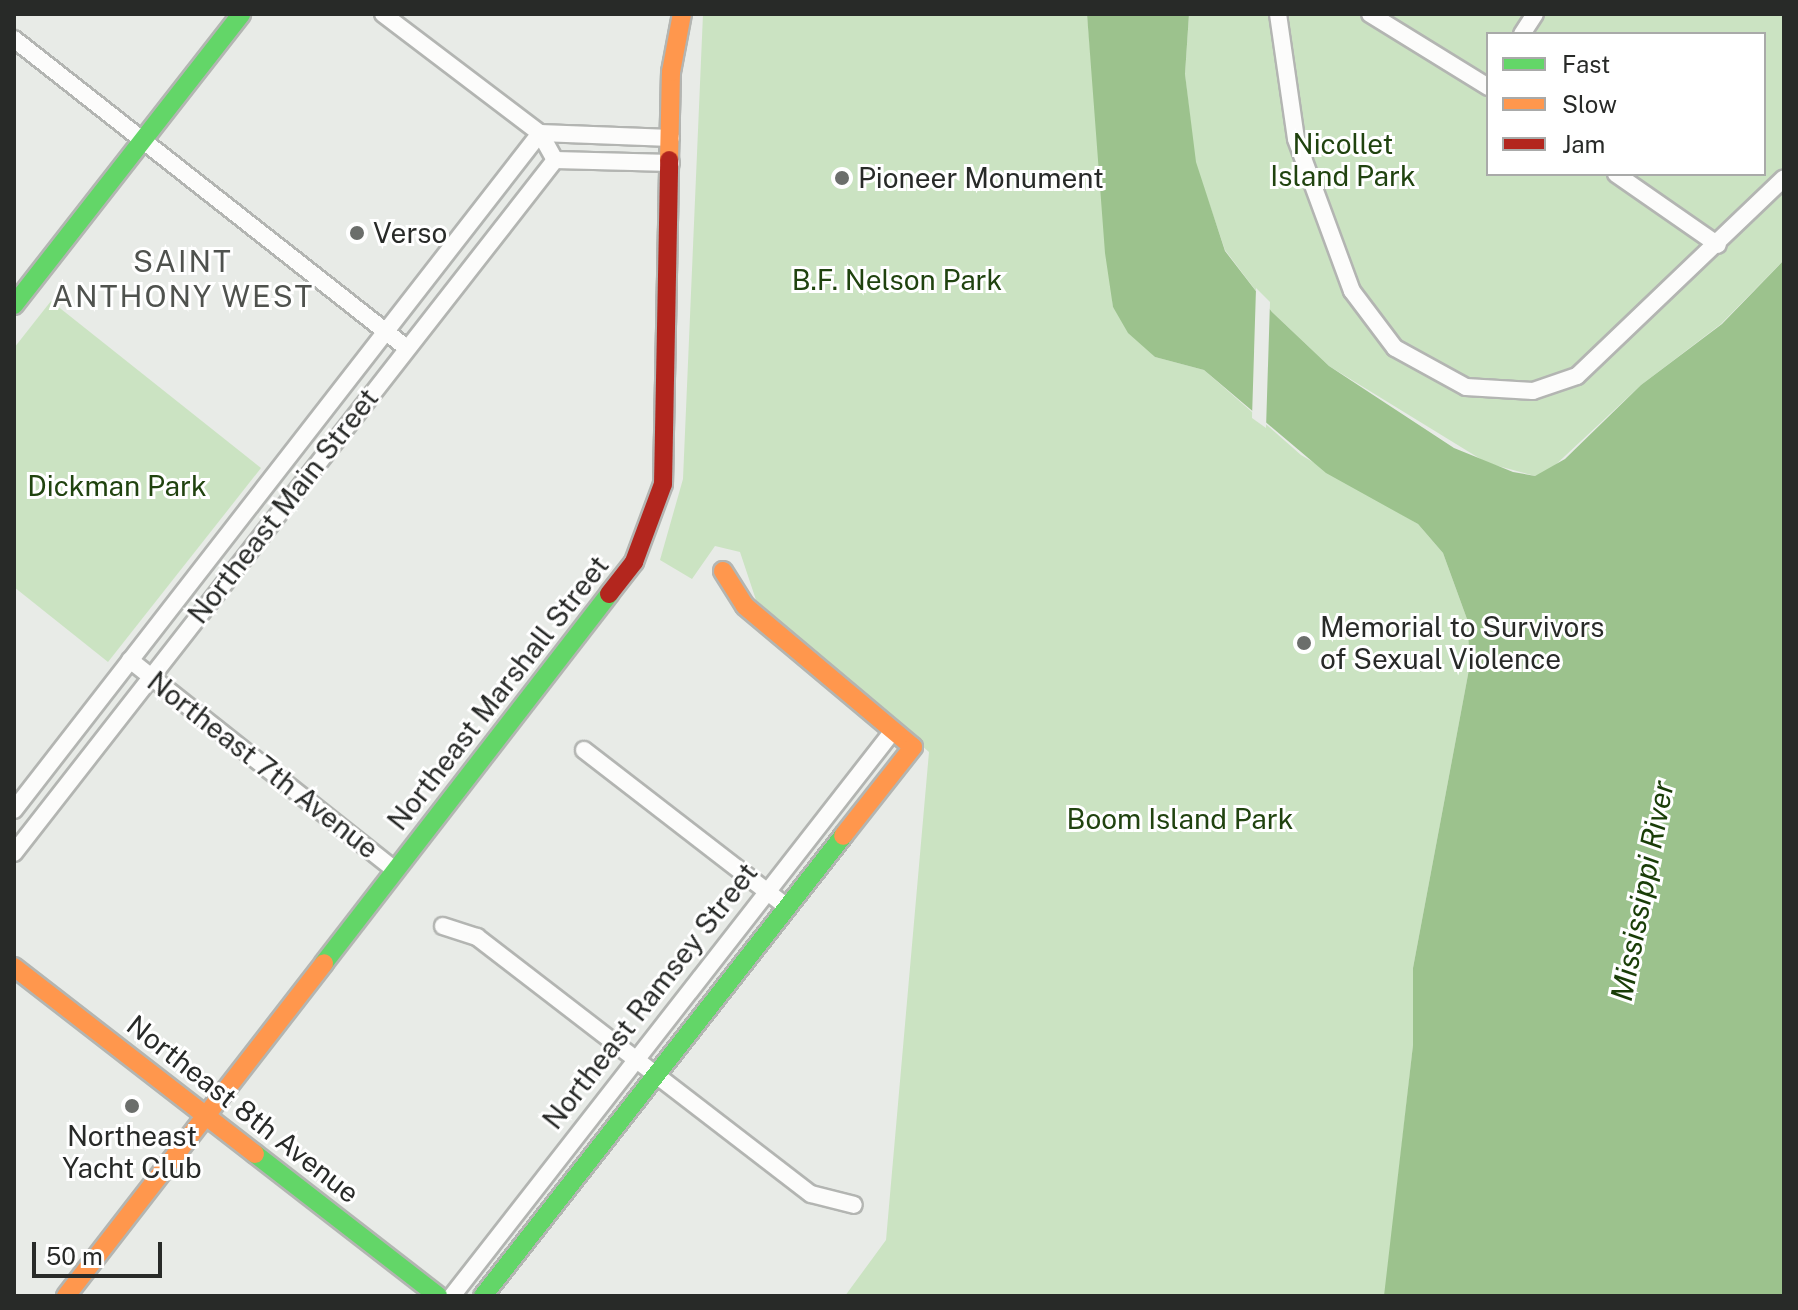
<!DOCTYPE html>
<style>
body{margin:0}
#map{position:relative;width:1798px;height:1310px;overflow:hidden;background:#e8ebe7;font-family:"Public Sans",sans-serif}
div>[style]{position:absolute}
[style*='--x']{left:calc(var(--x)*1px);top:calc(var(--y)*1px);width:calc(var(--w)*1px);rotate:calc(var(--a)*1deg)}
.green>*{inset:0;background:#cbe3c2}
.water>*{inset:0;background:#9cc28d}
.pier>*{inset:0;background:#e8ebe7}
.roads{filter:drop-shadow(2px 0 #b3b5b2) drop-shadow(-2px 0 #b3b5b2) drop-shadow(0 2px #b3b5b2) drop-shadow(0 -2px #b3b5b2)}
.street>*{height:16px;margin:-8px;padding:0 8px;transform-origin:8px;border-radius:8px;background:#fcfcfb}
.fast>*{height:18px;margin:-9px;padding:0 9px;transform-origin:9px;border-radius:9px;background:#63d668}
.slow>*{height:18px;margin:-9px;padding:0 9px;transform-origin:9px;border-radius:9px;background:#ff974d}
.jam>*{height:18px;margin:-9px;padding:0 9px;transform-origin:9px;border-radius:9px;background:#b3261e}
.dots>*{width:22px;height:22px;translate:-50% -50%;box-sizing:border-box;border:4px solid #fff;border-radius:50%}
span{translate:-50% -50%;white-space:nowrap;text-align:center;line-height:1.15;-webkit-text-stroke:6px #fff;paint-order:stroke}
.park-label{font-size:28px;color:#20430f}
.poi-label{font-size:28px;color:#282a28}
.left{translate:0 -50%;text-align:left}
.street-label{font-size:28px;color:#282a28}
.neighbourhood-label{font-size:30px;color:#4f524e;letter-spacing:2px}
.water-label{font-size:30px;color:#193d07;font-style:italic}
.frame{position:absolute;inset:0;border:16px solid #282a28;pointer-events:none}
.legend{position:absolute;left:1486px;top:32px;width:280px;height:144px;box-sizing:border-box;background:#fff;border:2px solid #a9aaa9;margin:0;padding:10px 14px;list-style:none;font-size:24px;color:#282a28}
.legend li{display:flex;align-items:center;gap:16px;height:40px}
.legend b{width:40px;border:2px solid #a9aaa9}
.scale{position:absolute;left:32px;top:1242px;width:130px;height:36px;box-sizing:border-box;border:4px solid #282a28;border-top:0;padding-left:10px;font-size:24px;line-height:28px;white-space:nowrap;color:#282a28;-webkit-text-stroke:6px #fff;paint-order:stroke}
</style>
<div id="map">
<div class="green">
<div style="clip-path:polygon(703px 14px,1087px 14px,1113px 307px,1155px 357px,1204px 370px,1301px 455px,1418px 524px,1443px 553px,1467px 619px,1470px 664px,1413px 968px,1413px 1045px,1385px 1296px,845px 1296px,886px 1240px,929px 752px,756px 600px,740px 552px,715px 546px,692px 579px,660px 560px,683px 479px)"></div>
<div style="clip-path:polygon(evenodd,1189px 14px,1784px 14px,1784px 260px,1721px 324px,1641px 385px,1550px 470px,1535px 476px,1487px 463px,1329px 366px,1272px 312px,1225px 250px,1195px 162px,1185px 74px,1189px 14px,1488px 34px,1764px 34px,1764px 174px,1488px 174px,1488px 34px)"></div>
<div style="clip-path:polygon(51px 301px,261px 468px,108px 662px,14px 587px,14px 348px)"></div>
</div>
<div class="water">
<div style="clip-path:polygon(1087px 14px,1189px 14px,1185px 74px,1196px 162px,1225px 251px,1272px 312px,1329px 366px,1454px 448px,1513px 472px,1535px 476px,1565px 459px,1641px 385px,1722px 324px,1784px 260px,1784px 1296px,1384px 1296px,1413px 1045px,1413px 968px,1470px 664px,1467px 619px,1443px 553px,1418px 524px,1326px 473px,1204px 370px,1155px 357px,1128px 333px,1113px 307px,1105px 253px)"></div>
</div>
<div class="pier">
<div style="clip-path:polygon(1256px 288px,1270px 302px,1266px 428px,1252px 418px)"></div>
</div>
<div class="roads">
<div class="street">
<div style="--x:383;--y:14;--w:197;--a:37.2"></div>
<div style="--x:540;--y:133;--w:31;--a:61"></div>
<div style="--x:1278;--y:14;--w:126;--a:81.8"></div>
<div style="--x:1296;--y:139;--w:162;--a:69.8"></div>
<div style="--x:1352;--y:291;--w:71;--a:53"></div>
<div style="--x:1395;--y:348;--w:81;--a:28.8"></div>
<div style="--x:1466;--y:387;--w:67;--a:3.4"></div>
<div style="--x:1533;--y:391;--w:46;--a:-18.8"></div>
<div style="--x:1577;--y:376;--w:286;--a:-43.7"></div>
<div style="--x:1370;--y:14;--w:139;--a:31.7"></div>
<div style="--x:1522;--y:34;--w:24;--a:-57"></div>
<div style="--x:14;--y:39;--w:499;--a:38.2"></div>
<div style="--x:540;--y:133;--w:131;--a:2.2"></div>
<div style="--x:555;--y:160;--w:116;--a:1.5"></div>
<div style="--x:1616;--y:174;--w:124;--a:34.8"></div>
<div style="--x:130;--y:660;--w:338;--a:38.4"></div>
<div style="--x:584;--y:750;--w:255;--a:37.7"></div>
<div style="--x:14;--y:810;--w:857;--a:-52.15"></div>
<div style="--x:14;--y:853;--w:879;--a:-52.02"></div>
<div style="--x:443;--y:926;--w:36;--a:18"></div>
<div style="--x:477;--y:937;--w:421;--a:37.6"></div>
<div style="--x:811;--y:1194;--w:44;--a:14.3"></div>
<div style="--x:452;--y:1296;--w:717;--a:-52.03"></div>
</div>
<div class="fast">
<div style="--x:14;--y:305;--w:369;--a:-52"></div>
<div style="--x:324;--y:963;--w:466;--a:-52.3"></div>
<div style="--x:255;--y:1154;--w:232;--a:37.8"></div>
<div style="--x:483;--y:1296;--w:584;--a:-51.95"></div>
</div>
<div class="slow">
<div style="--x:669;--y:160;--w:88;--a:-88.7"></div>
<div style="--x:671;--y:72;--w:59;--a:-79.3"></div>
<div style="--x:723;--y:571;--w:41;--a:57.8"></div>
<div style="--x:745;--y:606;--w:219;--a:40"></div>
<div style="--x:913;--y:747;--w:113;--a:128.2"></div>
<div style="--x:14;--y:967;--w:305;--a:37.8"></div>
<div style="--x:66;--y:1296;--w:421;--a:-52.2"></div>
</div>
<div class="jam">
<div style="--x:609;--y:594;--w:41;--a:-52"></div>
<div style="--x:634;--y:562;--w:83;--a:-69.6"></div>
<div style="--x:663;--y:484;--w:324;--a:-88.9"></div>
</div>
</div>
<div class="dots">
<div style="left:842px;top:178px;background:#6b6e6b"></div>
<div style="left:357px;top:233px;background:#6b6e6b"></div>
<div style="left:1304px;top:643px;background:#6b6e6b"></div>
<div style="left:132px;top:1106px;background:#6b6e6b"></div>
</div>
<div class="park-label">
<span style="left:1343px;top:160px">Nicollet<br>Island Park</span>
<span style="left:897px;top:280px">B.F. Nelson Park</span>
<span style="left:117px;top:486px">Dickman Park</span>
<span style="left:1180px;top:819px">Boom Island Park</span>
</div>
<div class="poi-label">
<span class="left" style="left:858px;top:178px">Pioneer Monument</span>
<span class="left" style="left:373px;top:233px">Verso</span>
<span class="left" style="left:1320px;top:643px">Memorial to Survivors<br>of Sexual Violence</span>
<span style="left:132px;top:1152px">Northeast<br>Yacht Club</span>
</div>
<div class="street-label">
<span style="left:283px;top:506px;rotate:-52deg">Northeast Main Street</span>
<span style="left:498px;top:693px;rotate:-52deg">Northeast Marshall Street</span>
<span style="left:263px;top:765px;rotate:38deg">Northeast 7th Avenue</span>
<span style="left:650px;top:996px;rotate:-52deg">Northeast Ramsey Street</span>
<span style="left:243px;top:1109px;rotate:38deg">Northeast 8th Avenue</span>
</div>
<div class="neighbourhood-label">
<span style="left:183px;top:278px">SAINT<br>ANTHONY WEST</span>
</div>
<div class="water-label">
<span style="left:1642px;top:891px;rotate:-79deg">Mississippi River</span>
</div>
<div class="frame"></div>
<ul class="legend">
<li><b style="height:10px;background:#63d668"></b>Fast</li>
<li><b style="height:10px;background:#ff974d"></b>Slow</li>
<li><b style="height:10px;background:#b3261e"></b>Jam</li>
</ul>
<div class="scale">50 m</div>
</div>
